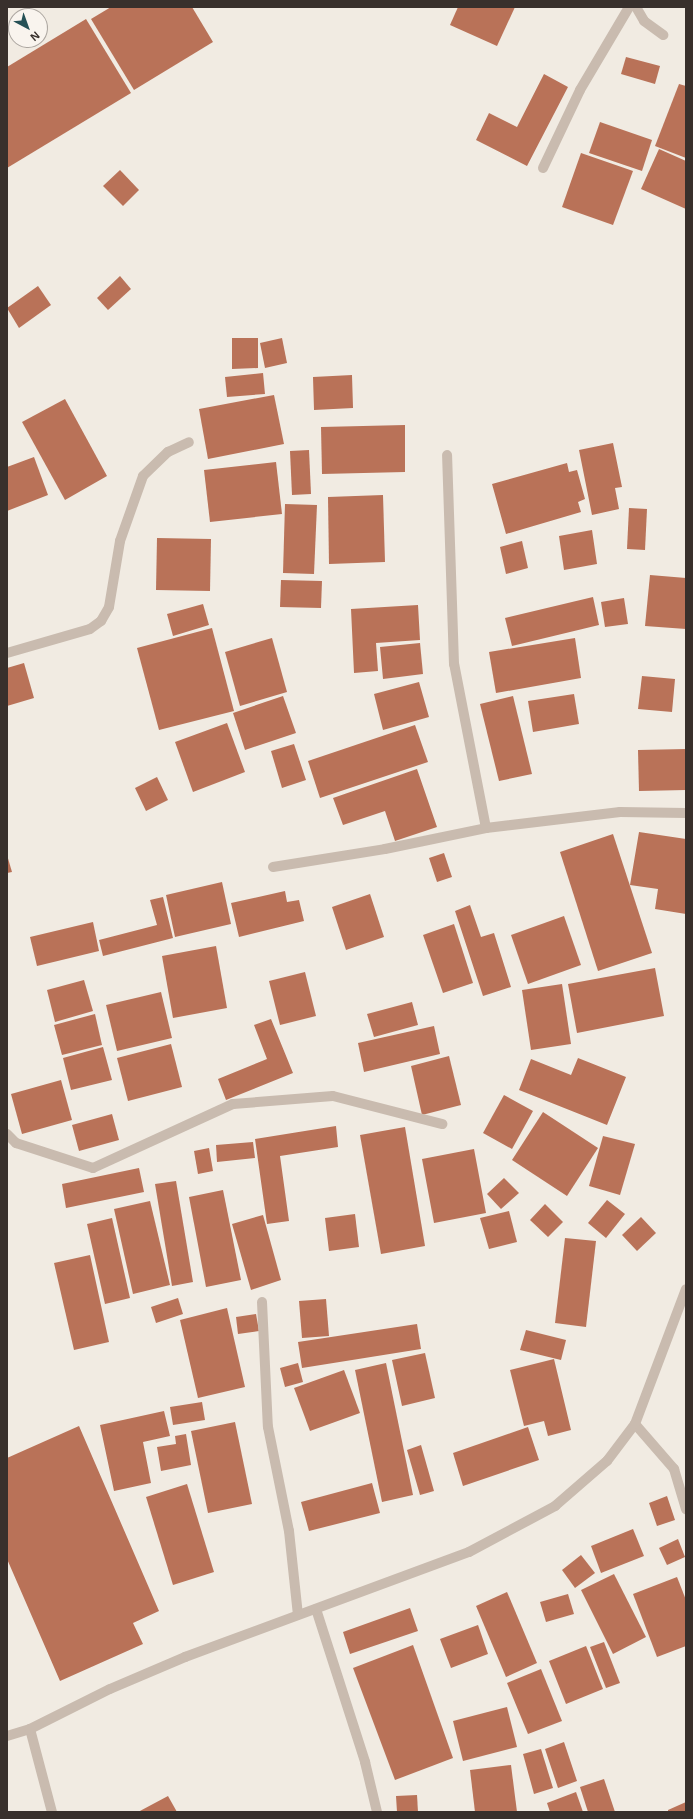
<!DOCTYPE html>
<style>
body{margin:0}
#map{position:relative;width:693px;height:1819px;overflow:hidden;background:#f1ebe2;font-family:Arial,sans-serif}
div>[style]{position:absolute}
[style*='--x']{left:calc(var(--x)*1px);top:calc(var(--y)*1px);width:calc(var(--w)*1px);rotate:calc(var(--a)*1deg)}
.building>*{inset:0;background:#b97258}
.minor>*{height:10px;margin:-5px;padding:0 5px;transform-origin:5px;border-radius:5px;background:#c9bbaf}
span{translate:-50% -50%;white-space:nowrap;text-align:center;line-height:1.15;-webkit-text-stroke:3px #f9f4ee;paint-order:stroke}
.frame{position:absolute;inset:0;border:8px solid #38302c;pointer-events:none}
.north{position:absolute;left:8px;top:8px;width:40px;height:40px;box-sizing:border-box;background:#f9f4ee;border:1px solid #aca6a0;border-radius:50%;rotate:139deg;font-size:11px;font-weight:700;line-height:16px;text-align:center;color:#38302c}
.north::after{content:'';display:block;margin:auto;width:14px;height:18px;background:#265156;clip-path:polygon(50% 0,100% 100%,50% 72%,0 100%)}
</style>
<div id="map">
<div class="building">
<div style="clip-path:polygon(111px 7px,192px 7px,213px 42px,134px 90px,91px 19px)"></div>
<div style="clip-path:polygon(458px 7px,515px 7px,497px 46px,450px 25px)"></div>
<div style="clip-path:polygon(86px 19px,131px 93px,7px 168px,7px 67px)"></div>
<div style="clip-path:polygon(626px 57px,660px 66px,655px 84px,621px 74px)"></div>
<div style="clip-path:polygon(544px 74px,568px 87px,527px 166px,476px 140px,489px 113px,517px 127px)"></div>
<div style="clip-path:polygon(679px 84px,686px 86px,686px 158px,655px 146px)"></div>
<div style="clip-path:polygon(600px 122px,652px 140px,642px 171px,589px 153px)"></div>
<div style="clip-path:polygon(659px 149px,686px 161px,686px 209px,641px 189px)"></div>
<div style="clip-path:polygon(581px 153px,633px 171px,613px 225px,562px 207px)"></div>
<div style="clip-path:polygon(120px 170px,139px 190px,123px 206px,103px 186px)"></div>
<div style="clip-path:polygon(120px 276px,131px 289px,108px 310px,97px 298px)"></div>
<div style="clip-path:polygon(38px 286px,51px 305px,19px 328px,7px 308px)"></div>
<div style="clip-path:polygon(232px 338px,258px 338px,258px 368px,232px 369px)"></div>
<div style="clip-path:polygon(282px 338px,287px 363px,265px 368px,260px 343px)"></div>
<div style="clip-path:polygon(263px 373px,265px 394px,227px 397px,225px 377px)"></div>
<div style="clip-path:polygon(352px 375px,353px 408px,314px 410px,313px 377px)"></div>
<div style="clip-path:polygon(274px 395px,284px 444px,208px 459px,199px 409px)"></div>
<div style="clip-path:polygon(65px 399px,107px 476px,65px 500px,22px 422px)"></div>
<div style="clip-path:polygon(405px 425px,405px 472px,322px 474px,321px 427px)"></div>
<div style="clip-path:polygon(613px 443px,622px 487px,615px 488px,619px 509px,592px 515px,579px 450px)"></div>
<div style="clip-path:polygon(309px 450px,311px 494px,292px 495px,290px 451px)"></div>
<div style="clip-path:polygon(34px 457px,48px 495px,7px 511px,7px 467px)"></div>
<div style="clip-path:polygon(276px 462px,282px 514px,210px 522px,204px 470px)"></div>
<div style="clip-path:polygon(567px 463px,569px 472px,577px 470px,585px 499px,578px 502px,581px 512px,506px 534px,492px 484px)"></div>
<div style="clip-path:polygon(383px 495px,385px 562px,329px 564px,328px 497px)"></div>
<div style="clip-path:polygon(285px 504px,317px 505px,314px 574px,283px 573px)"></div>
<div style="clip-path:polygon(629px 508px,647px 509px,645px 550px,627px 549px)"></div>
<div style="clip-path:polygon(592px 530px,597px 564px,564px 570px,559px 536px)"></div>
<div style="clip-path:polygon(157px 538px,211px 539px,210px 591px,156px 590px)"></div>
<div style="clip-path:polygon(522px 541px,528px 568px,506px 574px,500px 547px)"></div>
<div style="clip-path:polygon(650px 575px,686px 578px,686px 629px,645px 626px)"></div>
<div style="clip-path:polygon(281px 580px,322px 581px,321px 608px,280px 607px)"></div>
<div style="clip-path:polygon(593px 597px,599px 625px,512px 646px,505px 618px)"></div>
<div style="clip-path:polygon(624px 598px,628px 624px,605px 627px,601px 602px)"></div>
<div style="clip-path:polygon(203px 604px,209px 625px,173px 636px,167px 614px)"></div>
<div style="clip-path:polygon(418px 605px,420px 640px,376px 643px,378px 671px,354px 673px,351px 609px)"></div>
<div style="clip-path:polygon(212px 628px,234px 711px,159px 730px,137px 648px)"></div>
<div style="clip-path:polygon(272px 638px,287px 692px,240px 706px,225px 652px)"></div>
<div style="clip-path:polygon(575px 638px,581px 678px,496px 693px,489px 652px)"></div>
<div style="clip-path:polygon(420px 643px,423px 674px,383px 679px,380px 647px)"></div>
<div style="clip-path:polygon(24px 663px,34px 698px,7px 706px,7px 668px)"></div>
<div style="clip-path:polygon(642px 676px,675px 679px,672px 712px,638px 709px)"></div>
<div style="clip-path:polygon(419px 682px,429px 717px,383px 730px,374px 694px)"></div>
<div style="clip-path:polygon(574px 694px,579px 724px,533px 732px,528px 701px)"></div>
<div style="clip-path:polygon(283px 696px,296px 733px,245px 750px,233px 713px)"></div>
<div style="clip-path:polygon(513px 696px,532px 774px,499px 781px,480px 704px)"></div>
<div style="clip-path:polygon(227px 723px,245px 772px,193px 792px,175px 742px)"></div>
<div style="clip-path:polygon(415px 725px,428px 762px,320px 798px,308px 761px)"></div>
<div style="clip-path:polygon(294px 744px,306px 780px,282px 788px,271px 751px)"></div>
<div style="clip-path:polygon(686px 749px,686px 790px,639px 791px,638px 750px)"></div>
<div style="clip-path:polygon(417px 769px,437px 827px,395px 841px,385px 811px,343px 825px,333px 798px)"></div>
<div style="clip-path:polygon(157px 777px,168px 800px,146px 811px,135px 788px)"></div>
<div style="clip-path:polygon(639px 832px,686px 839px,686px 914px,655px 909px,658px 889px,630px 885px)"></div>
<div style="clip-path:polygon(613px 834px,652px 953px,598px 971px,560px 852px)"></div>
<div style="clip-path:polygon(444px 853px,452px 877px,437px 882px,429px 858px)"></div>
<div style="clip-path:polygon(7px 855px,12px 872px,7px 873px)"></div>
<div style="clip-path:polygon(222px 882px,231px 924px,175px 937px,166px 895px)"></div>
<div style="clip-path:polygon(285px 891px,287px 902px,299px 900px,304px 921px,239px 937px,231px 903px)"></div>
<div style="clip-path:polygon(370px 894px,384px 937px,346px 950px,332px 907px)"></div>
<div style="clip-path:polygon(163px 897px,173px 938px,103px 956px,99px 940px,157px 925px,150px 900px)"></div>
<div style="clip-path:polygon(470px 905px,481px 937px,494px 933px,511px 987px,483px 996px,455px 911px)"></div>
<div style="clip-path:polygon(564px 916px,581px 965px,528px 984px,511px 935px)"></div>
<div style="clip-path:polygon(93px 922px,99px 951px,37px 966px,30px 937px)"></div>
<div style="clip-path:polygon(454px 924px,473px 983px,443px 993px,423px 935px)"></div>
<div style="clip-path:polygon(216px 946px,227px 1008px,173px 1018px,162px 956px)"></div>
<div style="clip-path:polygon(655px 968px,664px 1016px,577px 1033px,568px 984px)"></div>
<div style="clip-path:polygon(305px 972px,316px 1016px,280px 1025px,269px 981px)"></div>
<div style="clip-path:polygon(84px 980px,93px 1011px,55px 1022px,47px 990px)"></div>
<div style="clip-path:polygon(562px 984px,571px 1044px,531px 1050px,522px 990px)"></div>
<div style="clip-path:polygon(161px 992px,172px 1038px,117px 1051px,106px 1005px)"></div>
<div style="clip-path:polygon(412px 1002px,418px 1025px,374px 1037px,367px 1014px)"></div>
<div style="clip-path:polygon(95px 1014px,102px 1045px,62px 1055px,54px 1025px)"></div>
<div style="clip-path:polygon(271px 1019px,293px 1073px,226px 1100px,218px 1079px,267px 1059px,254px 1025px)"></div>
<div style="clip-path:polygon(434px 1026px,440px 1054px,364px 1072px,358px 1043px)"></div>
<div style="clip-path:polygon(171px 1044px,182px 1087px,128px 1101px,117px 1058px)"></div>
<div style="clip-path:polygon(103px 1047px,112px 1080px,71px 1090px,63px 1058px)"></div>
<div style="clip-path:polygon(449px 1056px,461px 1105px,422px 1115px,411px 1066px)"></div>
<div style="clip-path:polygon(578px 1058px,626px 1077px,607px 1125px,519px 1090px,531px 1059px,571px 1075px)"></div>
<div style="clip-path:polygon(61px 1080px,72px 1120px,22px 1134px,11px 1094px)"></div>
<div style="clip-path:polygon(504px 1095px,533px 1111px,512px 1149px,483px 1133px)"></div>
<div style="clip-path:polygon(543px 1112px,598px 1148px,567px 1196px,512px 1160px)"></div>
<div style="clip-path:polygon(112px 1114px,119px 1140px,79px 1151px,72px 1125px)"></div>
<div style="clip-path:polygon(336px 1126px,338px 1147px,280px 1156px,289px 1221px,267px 1224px,255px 1139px)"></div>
<div style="clip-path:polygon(405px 1127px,425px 1246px,381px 1254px,360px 1135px)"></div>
<div style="clip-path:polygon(603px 1136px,635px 1144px,620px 1195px,589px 1186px)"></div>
<div style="clip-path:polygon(253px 1142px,255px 1158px,217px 1162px,216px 1145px)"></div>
<div style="clip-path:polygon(209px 1148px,213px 1171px,198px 1174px,194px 1151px)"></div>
<div style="clip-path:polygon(474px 1149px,486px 1213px,434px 1223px,422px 1159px)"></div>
<div style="clip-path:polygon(139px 1168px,144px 1192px,66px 1208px,62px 1184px)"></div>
<div style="clip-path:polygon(504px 1178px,519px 1193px,501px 1209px,487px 1194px)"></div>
<div style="clip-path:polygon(176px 1181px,193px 1282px,172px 1286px,155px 1184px)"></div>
<div style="clip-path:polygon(223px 1190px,241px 1280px,206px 1287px,189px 1197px)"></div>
<div style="clip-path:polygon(607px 1200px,625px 1214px,606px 1238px,588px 1223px)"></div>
<div style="clip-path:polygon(150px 1201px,170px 1285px,133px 1294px,114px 1209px)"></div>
<div style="clip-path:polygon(545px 1204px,563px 1222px,548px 1237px,530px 1220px)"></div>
<div style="clip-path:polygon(509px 1211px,517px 1242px,489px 1249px,480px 1218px)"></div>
<div style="clip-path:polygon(355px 1214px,359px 1247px,329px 1251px,325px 1218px)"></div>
<div style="clip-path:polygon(263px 1215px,281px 1280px,251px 1290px,232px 1224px)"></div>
<div style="clip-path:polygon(641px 1217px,656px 1233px,637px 1251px,622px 1235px)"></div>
<div style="clip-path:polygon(112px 1218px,130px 1298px,105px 1304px,87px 1224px)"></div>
<div style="clip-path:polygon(565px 1238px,596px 1241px,586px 1327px,555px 1323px)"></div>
<div style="clip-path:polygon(90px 1255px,109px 1342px,74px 1350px,54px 1263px)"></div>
<div style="clip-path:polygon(178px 1298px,183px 1314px,156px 1323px,151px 1307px)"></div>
<div style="clip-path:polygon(326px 1299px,329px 1336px,302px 1338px,299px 1301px)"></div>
<div style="clip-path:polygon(227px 1308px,245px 1387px,198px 1398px,180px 1320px)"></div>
<div style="clip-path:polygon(256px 1314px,259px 1331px,238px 1334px,236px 1317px)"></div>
<div style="clip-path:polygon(417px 1324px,421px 1349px,302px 1368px,298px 1342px)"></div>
<div style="clip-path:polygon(526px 1330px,566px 1340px,561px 1360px,520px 1350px)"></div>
<div style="clip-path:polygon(425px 1353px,435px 1398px,402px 1406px,392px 1360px)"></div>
<div style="clip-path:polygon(554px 1359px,571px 1430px,548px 1436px,544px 1421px,524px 1426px,510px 1370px)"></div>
<div style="clip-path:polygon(298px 1363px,303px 1382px,285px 1387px,280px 1368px)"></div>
<div style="clip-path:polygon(386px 1363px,413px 1495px,382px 1502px,355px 1370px)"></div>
<div style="clip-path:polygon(344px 1370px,360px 1413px,310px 1431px,294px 1388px)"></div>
<div style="clip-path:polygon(202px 1402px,205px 1420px,173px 1425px,170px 1407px)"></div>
<div style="clip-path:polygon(164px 1411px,170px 1436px,143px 1442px,151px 1483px,114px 1491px,100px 1425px)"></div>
<div style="clip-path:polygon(235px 1422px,252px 1504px,208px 1513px,191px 1431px)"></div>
<div style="clip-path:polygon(79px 1426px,159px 1611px,133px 1623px,143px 1644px,60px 1681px,7px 1559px,7px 1458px)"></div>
<div style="clip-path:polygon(528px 1427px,539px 1460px,463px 1486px,453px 1453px)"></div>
<div style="clip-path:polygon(186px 1434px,191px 1465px,161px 1471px,157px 1447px,176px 1444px,175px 1436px)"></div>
<div style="clip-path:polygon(421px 1445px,434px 1491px,420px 1495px,407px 1450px)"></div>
<div style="clip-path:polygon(372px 1483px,380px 1513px,309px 1531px,301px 1502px)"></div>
<div style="clip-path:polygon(187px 1484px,214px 1572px,173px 1585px,146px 1497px)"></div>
<div style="clip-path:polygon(667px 1496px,675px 1520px,657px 1526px,649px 1503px)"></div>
<div style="clip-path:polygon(633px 1529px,644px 1556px,601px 1573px,591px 1546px)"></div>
<div style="clip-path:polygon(678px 1539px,685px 1557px,667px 1565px,659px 1548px)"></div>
<div style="clip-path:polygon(581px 1555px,595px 1573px,575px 1588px,562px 1570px)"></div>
<div style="clip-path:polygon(614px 1574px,646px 1637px,613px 1654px,581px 1590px)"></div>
<div style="clip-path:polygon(677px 1577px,686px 1600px,686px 1646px,657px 1657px,633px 1594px)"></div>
<div style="clip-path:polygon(507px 1592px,537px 1663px,506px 1677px,476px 1606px)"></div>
<div style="clip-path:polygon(568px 1594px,574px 1614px,546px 1622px,540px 1602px)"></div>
<div style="clip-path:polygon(410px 1608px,418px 1631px,350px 1654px,343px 1632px)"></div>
<div style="clip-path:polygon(478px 1625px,488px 1654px,451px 1668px,440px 1639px)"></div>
<div style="clip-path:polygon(604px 1642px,620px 1683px,606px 1688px,590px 1647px)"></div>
<div style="clip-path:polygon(413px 1645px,453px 1758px,395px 1780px,353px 1668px)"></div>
<div style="clip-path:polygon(586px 1646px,603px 1689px,566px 1704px,549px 1661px)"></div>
<div style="clip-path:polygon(541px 1669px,562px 1721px,528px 1734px,507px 1683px)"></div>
<div style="clip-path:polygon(507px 1707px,517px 1747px,463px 1761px,453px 1721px)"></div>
<div style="clip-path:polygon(564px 1742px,577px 1781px,558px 1788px,545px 1749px)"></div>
<div style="clip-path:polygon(541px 1749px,553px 1788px,534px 1794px,523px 1754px)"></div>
<div style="clip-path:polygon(511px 1765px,517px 1812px,475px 1812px,470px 1770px)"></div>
<div style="clip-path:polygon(604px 1779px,615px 1812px,588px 1812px,580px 1787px)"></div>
<div style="clip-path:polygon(576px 1792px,583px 1812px,550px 1812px,547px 1803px)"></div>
<div style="clip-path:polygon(417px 1795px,418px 1812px,397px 1812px,396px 1796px)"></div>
<div style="clip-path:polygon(168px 1796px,177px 1812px,138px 1812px)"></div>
<div style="clip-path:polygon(686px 1802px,686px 1812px,668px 1812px,668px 1810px)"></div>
</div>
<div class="minor">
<div style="--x:636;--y:7;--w:16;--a:60"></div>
<div style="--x:644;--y:21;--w:24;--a:36"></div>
<div style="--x:543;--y:168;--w:86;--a:-64.6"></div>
<div style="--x:580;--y:90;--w:96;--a:-59.4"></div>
<div style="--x:7;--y:653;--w:86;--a:-16.1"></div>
<div style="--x:90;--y:629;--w:14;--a:-36"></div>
<div style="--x:101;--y:621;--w:16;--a:-60"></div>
<div style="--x:109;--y:607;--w:67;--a:-80.5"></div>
<div style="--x:120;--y:541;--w:69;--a:-70.5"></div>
<div style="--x:143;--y:476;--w:35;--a:-44"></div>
<div style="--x:168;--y:452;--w:23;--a:-25"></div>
<div style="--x:486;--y:828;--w:135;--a:-6.8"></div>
<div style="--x:620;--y:812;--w:66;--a:0.9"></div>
<div style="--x:273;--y:867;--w:113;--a:-9.1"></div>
<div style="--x:385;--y:849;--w:103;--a:-11.7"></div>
<div style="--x:486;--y:828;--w:167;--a:-101"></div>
<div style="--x:454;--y:664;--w:209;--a:-91.9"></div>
<div style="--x:7;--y:1134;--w:13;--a:45"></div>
<div style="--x:16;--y:1143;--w:81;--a:18"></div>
<div style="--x:93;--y:1168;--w:154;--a:-24.6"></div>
<div style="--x:233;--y:1104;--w:100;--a:-4.6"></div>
<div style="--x:333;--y:1096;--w:113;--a:14.4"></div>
<div style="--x:262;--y:1302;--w:125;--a:87.3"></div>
<div style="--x:268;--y:1427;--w:106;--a:78.6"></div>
<div style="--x:289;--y:1531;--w:84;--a:83.9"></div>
<div style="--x:635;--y:1424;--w:60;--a:49.1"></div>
<div style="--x:674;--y:1469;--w:42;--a:73.3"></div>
<div style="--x:316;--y:1609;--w:161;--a:72.2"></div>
<div style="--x:365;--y:1762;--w:51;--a:76.5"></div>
<div style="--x:30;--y:1729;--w:86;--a:75.2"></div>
<div style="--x:7;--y:1736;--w:24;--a:-17"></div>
<div style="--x:30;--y:1729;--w:89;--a:-26.6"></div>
<div style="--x:110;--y:1689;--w:82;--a:-23.1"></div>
<div style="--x:185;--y:1657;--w:303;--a:-20.3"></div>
<div style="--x:469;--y:1552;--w:98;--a:-28.1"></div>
<div style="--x:555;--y:1506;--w:69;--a:-40.9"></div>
<div style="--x:607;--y:1461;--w:46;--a:-52.9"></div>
<div style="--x:635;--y:1424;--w:144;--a:-69.3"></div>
</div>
<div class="frame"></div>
<div class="north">N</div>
</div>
